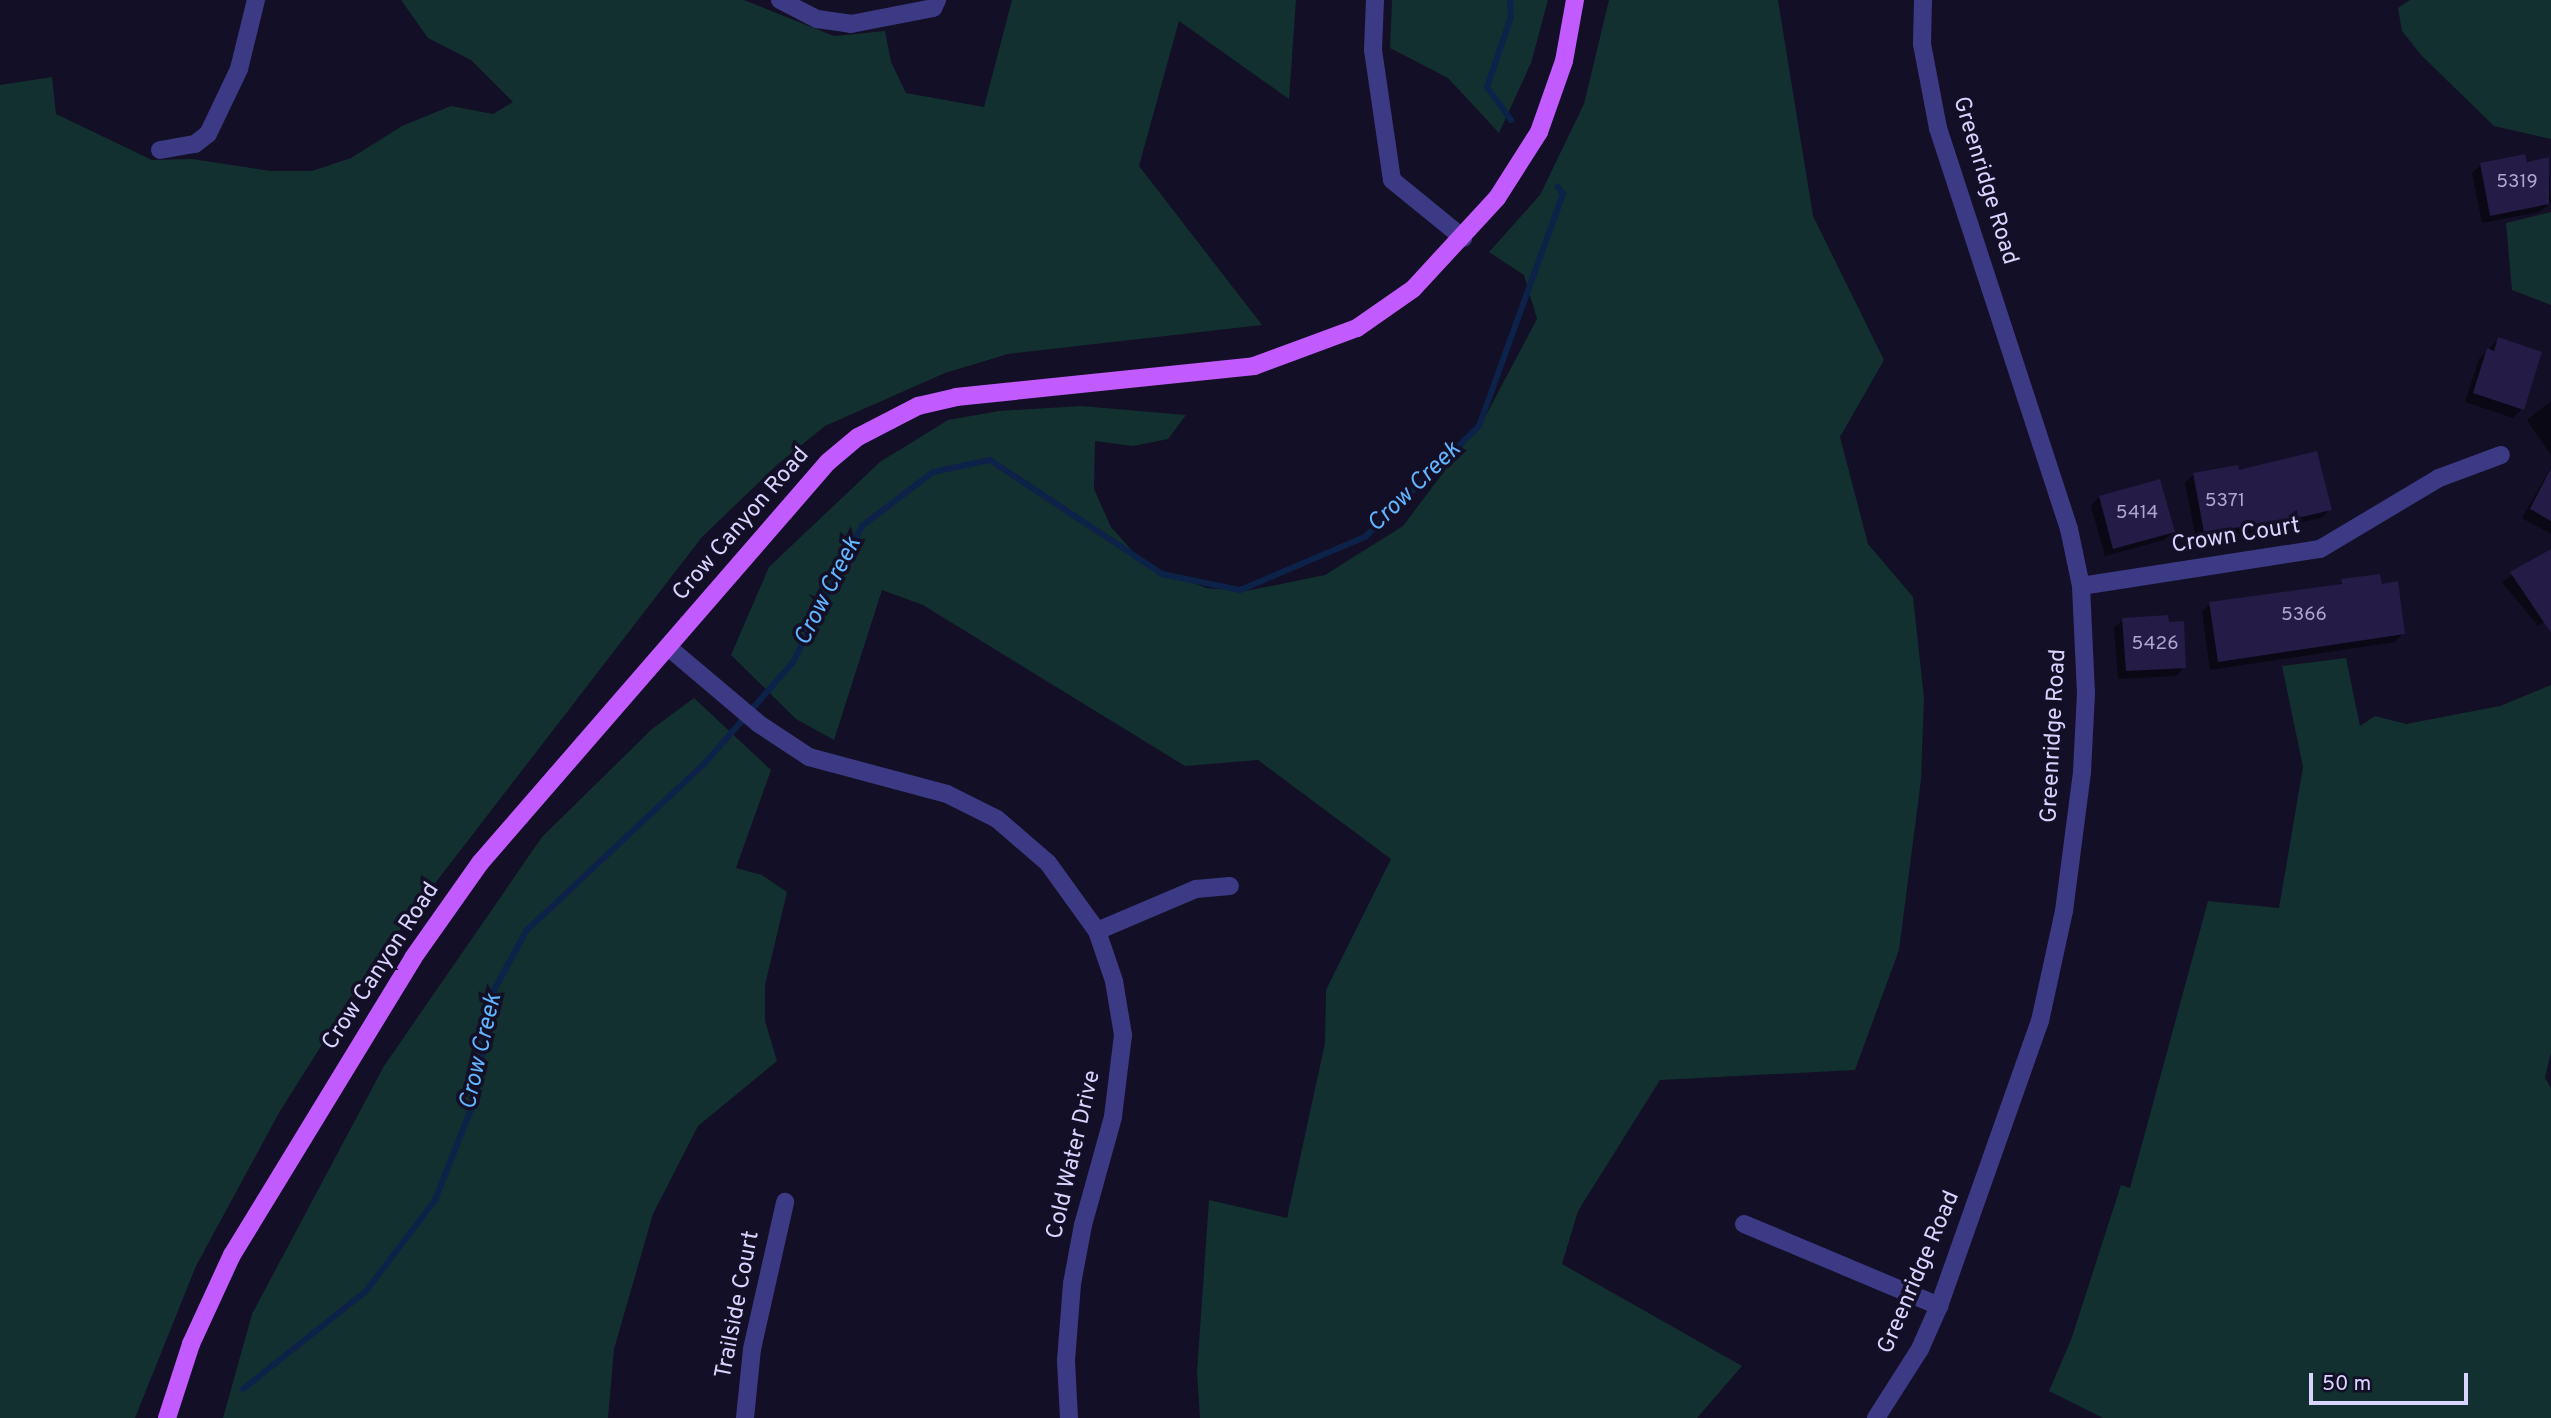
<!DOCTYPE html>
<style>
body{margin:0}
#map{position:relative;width:2551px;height:1418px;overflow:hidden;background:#130f26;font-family:Overpass,sans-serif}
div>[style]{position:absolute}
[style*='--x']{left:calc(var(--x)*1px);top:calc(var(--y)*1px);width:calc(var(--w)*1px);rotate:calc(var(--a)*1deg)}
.green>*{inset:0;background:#12302f}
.shadow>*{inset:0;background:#0007}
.stream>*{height:6px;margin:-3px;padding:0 3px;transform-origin:3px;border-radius:3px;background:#0c2248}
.building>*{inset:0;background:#241b47}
.minor>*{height:18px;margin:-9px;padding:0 9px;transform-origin:9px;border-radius:9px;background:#3d3a85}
.major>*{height:18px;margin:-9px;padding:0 9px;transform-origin:9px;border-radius:9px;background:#c25bff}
span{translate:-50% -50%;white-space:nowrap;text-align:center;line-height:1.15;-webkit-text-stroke:7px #130f26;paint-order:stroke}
.number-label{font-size:19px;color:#aca6d1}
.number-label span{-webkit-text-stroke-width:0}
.street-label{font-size:23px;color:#d9d4ff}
.water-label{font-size:24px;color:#62b6ff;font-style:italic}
.scale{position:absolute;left:2309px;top:1373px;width:159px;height:32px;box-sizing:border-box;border:4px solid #d9d4ff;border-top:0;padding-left:9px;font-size:21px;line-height:24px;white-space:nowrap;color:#d9d4ff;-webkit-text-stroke:5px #130f26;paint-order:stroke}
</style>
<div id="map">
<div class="green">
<div style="clip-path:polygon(401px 0,744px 0,834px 36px,885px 31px,891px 62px,906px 93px,984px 107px,1012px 0,1296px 0,1289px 99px,1179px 21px,1139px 166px,1262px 325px,1008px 354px,945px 373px,825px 426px,778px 464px,702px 537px,409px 917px,344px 1010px,280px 1111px,196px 1266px,135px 1418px,0 1418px,0 85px,52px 77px,56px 114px,152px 160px,192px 159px,271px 171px,312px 171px,351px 158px,402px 126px,451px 106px,493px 114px,513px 102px,471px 60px,428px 38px)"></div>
<div style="clip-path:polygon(1392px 0,1548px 0,1531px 63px,1499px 133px,1448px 78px,1390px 48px)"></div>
<div style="clip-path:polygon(1609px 0,1778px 0,1813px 216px,1884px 360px,1840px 437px,1868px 544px,1913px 597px,1924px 698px,1921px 780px,1899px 950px,1855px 1070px,1660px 1080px,1578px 1211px,1562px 1264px,1742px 1366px,1697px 1418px,1200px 1418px,1197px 1372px,1209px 1200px,1287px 1218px,1325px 1043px,1326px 990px,1391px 859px,1258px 760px,1185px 766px,923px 605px,882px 590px,834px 740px,796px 719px,731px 655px,769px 567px,880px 462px,948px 420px,999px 411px,1081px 406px,1186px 415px,1168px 439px,1133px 446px,1095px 441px,1094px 489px,1111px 527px,1143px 563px,1206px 588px,1246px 591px,1325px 575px,1403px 526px,1485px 417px,1537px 319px,1524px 275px,1489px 252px,1540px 195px,1584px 104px)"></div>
<div style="clip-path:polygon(2410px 0,2551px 0,2551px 139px,2494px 126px,2422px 56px,2402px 31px,2398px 8px)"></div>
<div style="clip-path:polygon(2551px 212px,2551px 305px,2512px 290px,2506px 223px)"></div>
<div style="clip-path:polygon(2346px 658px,2360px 726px,2375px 716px,2406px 724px,2500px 706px,2551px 685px,2551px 1052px,2545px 1078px,2551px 1088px,2551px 1418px,2103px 1418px,2049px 1391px,2071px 1340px,2121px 1185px,2130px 1188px,2208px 901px,2279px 908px,2303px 767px,2282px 666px)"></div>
<div style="clip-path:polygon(694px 698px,771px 770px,736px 868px,762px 875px,787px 892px,765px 985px,765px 1021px,777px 1061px,698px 1126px,653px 1214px,614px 1349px,608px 1418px,223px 1418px,252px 1314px,384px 1066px,542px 837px,652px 729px)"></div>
</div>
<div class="shadow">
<div style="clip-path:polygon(2548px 159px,2551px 201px,2547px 206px,2539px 212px,2482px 223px,2472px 173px,2481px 165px)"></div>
<div style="clip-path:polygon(2499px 339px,2522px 409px,2513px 418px,2465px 402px,2479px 359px)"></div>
<div style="clip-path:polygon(2551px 401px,2551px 455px,2527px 420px)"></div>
<div style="clip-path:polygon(2551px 467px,2551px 534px,2522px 518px)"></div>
<div style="clip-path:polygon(2194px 474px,2330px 509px,2321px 518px,2269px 530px,2196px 539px,2185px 483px)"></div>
<div style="clip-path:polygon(2099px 497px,2173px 532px,2164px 540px,2105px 556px,2091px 506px)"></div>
<div style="clip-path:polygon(2551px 550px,2551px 618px,2538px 626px,2502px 582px)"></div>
<div style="clip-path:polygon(2342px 581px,2380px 586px,2403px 633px,2395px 642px,2210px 670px,2202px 612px,2210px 604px,2337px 587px)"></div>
<div style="clip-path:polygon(2123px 620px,2184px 667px,2176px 676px,2118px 679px,2114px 628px)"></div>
</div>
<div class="stream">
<div style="--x:1510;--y:0;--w:17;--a:87"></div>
<div style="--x:1511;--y:17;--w:74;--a:108.9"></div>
<div style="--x:1487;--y:87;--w:41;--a:54"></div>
<div style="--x:243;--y:1389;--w:157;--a:-38.5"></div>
<div style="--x:366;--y:1291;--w:114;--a:-52.8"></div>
<div style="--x:435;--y:1200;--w:111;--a:-68.3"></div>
<div style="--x:476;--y:1097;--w:104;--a:-81.2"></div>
<div style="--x:492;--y:994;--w:72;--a:-61.6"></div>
<div style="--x:526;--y:931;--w:245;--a:-43.2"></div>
<div style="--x:705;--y:763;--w:134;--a:-48.9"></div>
<div style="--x:793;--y:662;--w:153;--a:-63.1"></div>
<div style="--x:862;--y:526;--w:89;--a:-37.3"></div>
<div style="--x:933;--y:472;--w:58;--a:-11.9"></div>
<div style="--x:990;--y:460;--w:206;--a:33.5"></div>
<div style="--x:1162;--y:574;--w:80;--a:11.6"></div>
<div style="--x:1240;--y:590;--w:136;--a:-23"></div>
<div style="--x:1365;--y:537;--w:159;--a:-44.2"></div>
<div style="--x:1479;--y:426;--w:247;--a:-70.1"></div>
<div style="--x:1563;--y:194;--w:9;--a:-126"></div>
</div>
<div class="building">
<div style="clip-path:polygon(2525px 154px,2527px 162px,2549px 157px,2549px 204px,2490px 216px,2480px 163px)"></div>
<div style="clip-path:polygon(2498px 337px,2542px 352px,2524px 410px,2473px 393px,2487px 348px,2494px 351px)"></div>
<div style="clip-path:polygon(2317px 451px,2332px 510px,2279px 522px,2204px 532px,2193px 473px,2238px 465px,2239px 470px)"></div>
<div style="clip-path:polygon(2551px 468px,2551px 521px,2530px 509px)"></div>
<div style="clip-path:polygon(2160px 479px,2175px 532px,2113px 549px,2099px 496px)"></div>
<div style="clip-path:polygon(2551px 549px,2551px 633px,2510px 572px)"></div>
<div style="clip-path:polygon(2380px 574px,2382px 584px,2398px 581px,2405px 634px,2218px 662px,2209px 602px,2342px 584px,2341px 579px)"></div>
<div style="clip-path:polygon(2168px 615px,2169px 622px,2184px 621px,2186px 668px,2126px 671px,2122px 618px)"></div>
</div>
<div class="minor">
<div style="--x:780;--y:0;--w:42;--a:27.2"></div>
<div style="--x:817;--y:19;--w:34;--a:8"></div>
<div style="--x:851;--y:24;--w:84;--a:-11"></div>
<div style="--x:933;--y:8;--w:9;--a:-63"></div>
<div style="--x:1375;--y:0;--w:50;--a:92.3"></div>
<div style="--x:1373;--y:50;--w:131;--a:81.7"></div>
<div style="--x:1392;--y:180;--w:92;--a:39.2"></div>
<div style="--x:160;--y:150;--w:36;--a:-10"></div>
<div style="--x:195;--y:144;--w:16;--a:-38"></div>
<div style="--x:208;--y:134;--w:72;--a:-64.5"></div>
<div style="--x:239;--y:69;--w:71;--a:-76.2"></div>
<div style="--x:2081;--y:586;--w:242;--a:-8.8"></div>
<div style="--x:2320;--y:549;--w:139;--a:-30.8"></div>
<div style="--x:2439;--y:478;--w:66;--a:-20.4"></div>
<div style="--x:668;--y:647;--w:119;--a:40.2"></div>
<div style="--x:759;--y:724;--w:60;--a:33.4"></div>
<div style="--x:809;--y:757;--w:143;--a:15"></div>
<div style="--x:947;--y:794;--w:56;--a:26.6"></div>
<div style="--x:997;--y:819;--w:67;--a:40.8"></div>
<div style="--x:1048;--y:863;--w:84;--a:54.2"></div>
<div style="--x:1097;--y:931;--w:53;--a:71.2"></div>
<div style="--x:1114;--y:981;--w:55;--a:80.5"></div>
<div style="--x:1123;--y:1035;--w:83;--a:97"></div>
<div style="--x:1113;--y:1117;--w:112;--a:105.5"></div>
<div style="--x:1083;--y:1225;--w:60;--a:100.6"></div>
<div style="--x:1072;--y:1284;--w:77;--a:94.5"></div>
<div style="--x:1066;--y:1361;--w:57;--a:87"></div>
<div style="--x:1097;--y:931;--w:108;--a:-23"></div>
<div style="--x:1196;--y:889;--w:34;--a:-5"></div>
<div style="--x:1744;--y:1224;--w:212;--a:22.8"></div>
<div style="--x:745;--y:1418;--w:69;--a:-84.2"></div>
<div style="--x:752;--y:1349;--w:151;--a:-77.3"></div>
<div style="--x:1876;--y:1418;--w:82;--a:-57.5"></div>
<div style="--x:1920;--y:1349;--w:47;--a:-66.2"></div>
<div style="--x:1939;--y:1306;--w:302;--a:-70.5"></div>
<div style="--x:2040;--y:1021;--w:113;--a:-77.7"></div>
<div style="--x:2064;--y:911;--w:140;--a:-82.6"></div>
<div style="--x:2082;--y:772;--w:79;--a:-87.1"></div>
<div style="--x:2086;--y:693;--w:107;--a:-92.7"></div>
<div style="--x:2081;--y:586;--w:58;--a:-101.9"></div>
<div style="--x:2069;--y:529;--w:422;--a:-108.1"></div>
<div style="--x:1938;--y:128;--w:86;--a:-100.8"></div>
<div style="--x:1922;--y:44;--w:44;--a:-88.7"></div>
</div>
<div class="major">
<div style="--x:167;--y:1418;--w:78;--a:-72"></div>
<div style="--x:191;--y:1344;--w:98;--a:-65.3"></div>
<div style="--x:232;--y:1255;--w:348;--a:-58.6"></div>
<div style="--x:413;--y:958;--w:116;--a:-54.8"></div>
<div style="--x:480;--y:863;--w:531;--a:-49.05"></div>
<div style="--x:828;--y:462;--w:39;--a:-40"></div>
<div style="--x:858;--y:437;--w:68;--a:-27.3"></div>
<div style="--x:918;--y:406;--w:39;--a:-13"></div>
<div style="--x:956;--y:397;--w:300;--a:-5.9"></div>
<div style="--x:1254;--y:366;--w:110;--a:-20.3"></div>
<div style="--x:1357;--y:328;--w:68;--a:-34.9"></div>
<div style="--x:1413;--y:289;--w:124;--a:-47.3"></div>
<div style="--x:1497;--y:198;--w:78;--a:-57.5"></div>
<div style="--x:1539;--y:132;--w:75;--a:-70.6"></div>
<div style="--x:1564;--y:61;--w:62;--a:-79.8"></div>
</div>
<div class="number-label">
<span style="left:2517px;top:183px">5319</span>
<span style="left:2225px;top:502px">5371</span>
<span style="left:2137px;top:514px">5414</span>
<span style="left:2304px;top:616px">5366</span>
<span style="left:2155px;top:645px">5426</span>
</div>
<div class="street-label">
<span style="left:1984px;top:181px;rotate:73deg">Greenridge Road</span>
<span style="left:742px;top:525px;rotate:-49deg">Crow Canyon Road</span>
<span style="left:2236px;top:537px;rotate:-9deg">Crown Court</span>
<span style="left:2055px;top:736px;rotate:-87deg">Greenridge Road</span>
<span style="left:382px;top:967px;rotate:-57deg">Crow Canyon Road</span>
<span style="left:1075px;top:1155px;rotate:-77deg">Cold Water Drive</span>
<span style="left:1920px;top:1273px;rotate:-67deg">Greenridge Road</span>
<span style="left:739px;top:1305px;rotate:-79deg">Trailside Court</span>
</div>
<div class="water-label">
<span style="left:1415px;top:488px;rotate:-44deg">Crow Creek</span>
<span style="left:829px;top:592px;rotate:-63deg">Crow Creek</span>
<span style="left:482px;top:1052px;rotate:-77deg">Crow Creek</span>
</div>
<div class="scale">50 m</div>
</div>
